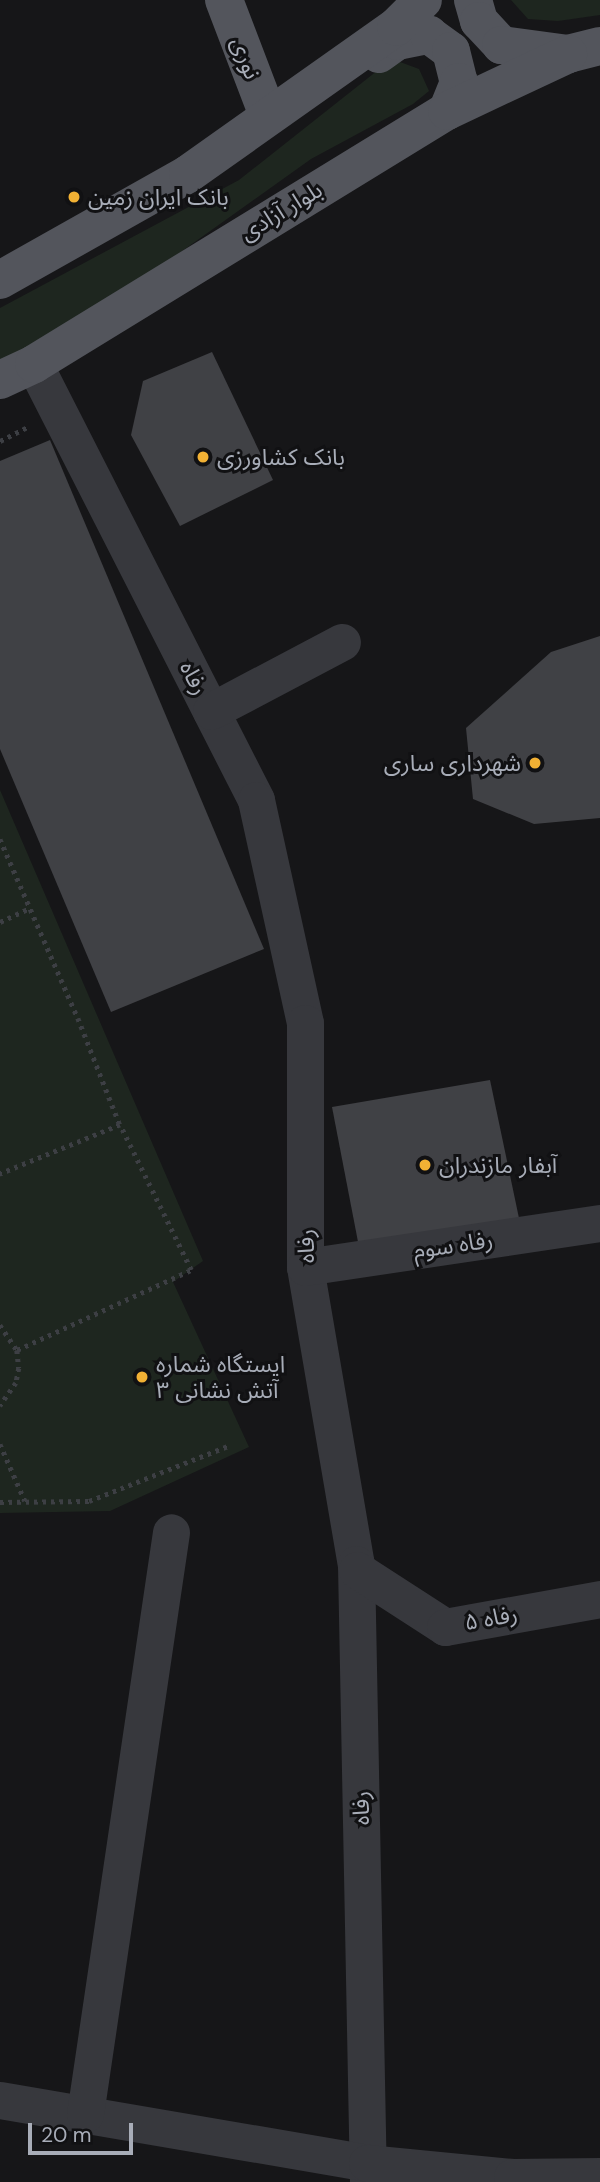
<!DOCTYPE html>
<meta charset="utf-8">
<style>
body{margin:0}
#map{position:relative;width:600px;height:2182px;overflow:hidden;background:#161618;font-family:"DM Sans","Noto Sans Arabic",sans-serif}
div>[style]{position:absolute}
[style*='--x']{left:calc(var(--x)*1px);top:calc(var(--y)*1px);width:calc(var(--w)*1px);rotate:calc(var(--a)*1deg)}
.green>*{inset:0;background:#1e261f}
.building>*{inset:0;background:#404145}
.path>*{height:4.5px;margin-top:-2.25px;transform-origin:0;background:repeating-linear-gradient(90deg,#3d3f44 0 3.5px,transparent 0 8.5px)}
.minor>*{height:37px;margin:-18.5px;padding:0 18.5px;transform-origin:18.5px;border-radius:18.5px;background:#37383d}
.major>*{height:38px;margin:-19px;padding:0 19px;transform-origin:19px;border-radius:19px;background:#53555c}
.dots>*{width:19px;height:19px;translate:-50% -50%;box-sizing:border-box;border:4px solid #111113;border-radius:50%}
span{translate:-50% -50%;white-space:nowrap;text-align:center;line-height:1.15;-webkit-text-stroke:6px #111113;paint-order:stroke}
.street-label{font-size:23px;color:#a8adb8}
.poi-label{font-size:23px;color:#a8adb8}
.left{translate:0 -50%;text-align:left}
.right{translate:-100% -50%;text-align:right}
.scale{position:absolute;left:28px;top:2123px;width:105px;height:32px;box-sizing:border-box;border:4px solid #a8adb8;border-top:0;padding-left:9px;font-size:21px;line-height:24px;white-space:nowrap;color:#a8adb8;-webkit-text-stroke:5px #111113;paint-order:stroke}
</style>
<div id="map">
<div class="green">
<div style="clip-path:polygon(511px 0,600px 0,600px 15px,558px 21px,528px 19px)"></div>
<div style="clip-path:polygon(392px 59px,419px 69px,429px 91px,413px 104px,311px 159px,164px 264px,0 368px,0 308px,239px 180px)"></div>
<div style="clip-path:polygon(0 790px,203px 1261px,173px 1282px,249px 1447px,110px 1511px,0 1513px)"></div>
</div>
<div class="building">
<div style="clip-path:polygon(212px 352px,273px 480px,180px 526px,131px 435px,143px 381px)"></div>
<div style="clip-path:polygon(50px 440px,264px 949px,111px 1012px,0 749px,0 461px)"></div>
<div style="clip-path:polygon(600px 636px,600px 818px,534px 824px,473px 799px,466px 728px,551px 652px)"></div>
<div style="clip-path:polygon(490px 1080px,520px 1223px,359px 1247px,332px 1107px)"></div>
</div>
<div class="path">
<div style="--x:0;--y:441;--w:30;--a:-27"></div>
<div style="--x:0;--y:839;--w:195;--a:66.5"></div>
<div style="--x:78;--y:1018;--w:115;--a:68.6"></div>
<div style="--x:120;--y:1125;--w:130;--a:157.8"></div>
<div style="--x:0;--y:922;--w:33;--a:-25"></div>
<div style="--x:0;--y:1325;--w:30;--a:56"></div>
<div style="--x:17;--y:1350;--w:18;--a:84"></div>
<div style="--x:19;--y:1368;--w:15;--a:101"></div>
<div style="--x:16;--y:1383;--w:28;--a:125"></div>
<div style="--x:17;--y:1350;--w:192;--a:-24.7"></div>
<div style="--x:191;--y:1270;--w:161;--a:-116.1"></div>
<div style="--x:0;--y:1444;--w:62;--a:66.3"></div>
<div style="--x:0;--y:1502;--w:89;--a:-0.6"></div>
<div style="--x:89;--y:1501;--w:149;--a:-21.6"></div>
</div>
<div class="minor">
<div style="--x:34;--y:364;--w:489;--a:63"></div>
<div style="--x:256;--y:800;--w:228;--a:77.6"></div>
<div style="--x:305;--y:1023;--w:244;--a:90"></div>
<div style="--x:305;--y:1267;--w:301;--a:80.3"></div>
<div style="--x:356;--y:1564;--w:618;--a:88.89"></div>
<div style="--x:211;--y:711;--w:148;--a:-27.8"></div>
<div style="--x:305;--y:1267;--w:298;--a:-8.5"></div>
<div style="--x:357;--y:1570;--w:105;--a:32.9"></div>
<div style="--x:445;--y:1627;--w:158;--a:-10.2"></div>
<div style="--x:0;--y:2100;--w:372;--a:9.7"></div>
<div style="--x:367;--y:2163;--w:146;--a:5.5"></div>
<div style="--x:512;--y:2177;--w:88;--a:-0.7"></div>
<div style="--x:85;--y:2114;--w:588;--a:-81.59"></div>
</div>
<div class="major">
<div style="--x:224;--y:0;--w:123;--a:69.1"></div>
<div style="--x:473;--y:0;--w:22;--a:74"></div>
<div style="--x:479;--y:21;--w:33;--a:47"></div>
<div style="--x:501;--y:45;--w:68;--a:7.7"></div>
<div style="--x:568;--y:54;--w:33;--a:-14"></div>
<div style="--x:379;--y:54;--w:22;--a:-36"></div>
<div style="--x:397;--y:41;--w:33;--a:-11"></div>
<div style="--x:429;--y:35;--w:27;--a:36"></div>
<div style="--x:451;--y:51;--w:32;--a:76"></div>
<div style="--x:459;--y:82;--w:31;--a:112"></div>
<div style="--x:0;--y:280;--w:216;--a:-29.4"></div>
<div style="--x:188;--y:174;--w:255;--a:-35.3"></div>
<div style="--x:396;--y:27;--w:38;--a:-45"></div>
<div style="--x:0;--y:380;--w:38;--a:-25"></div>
<div style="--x:34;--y:364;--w:484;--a:-31.5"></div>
<div style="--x:447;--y:111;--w:134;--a:-25.2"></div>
</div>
<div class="dots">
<div style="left:74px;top:197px;background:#f2b134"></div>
<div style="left:203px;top:457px;background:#f2b134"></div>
<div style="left:535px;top:763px;background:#f2b134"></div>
<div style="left:425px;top:1165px;background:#f2b134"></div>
<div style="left:142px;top:1377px;background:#f2b134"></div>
</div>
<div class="street-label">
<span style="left:246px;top:58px;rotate:69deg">نوری</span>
<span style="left:281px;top:211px;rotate:-31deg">بلوار آزادی</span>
<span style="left:194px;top:678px;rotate:63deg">رفاه</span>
<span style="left:453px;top:1245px;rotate:-8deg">رفاه سوم</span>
<span style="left:306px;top:1246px;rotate:-91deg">رفاه</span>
<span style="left:491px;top:1618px;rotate:-10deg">رفاه ۵</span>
<span style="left:361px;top:1808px;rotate:-91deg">رفاه</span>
</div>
<div class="poi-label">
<span class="left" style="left:88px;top:197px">بانک ایران زمین</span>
<span class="left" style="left:217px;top:457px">بانک کشاورزی</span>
<span class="right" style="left:521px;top:763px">شهرداری ساری</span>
<span class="left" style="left:439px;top:1165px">آبفار مازندران</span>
<span class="left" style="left:156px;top:1377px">ایستگاه شماره<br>۳ آتش نشانی</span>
</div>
<div class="scale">20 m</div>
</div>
